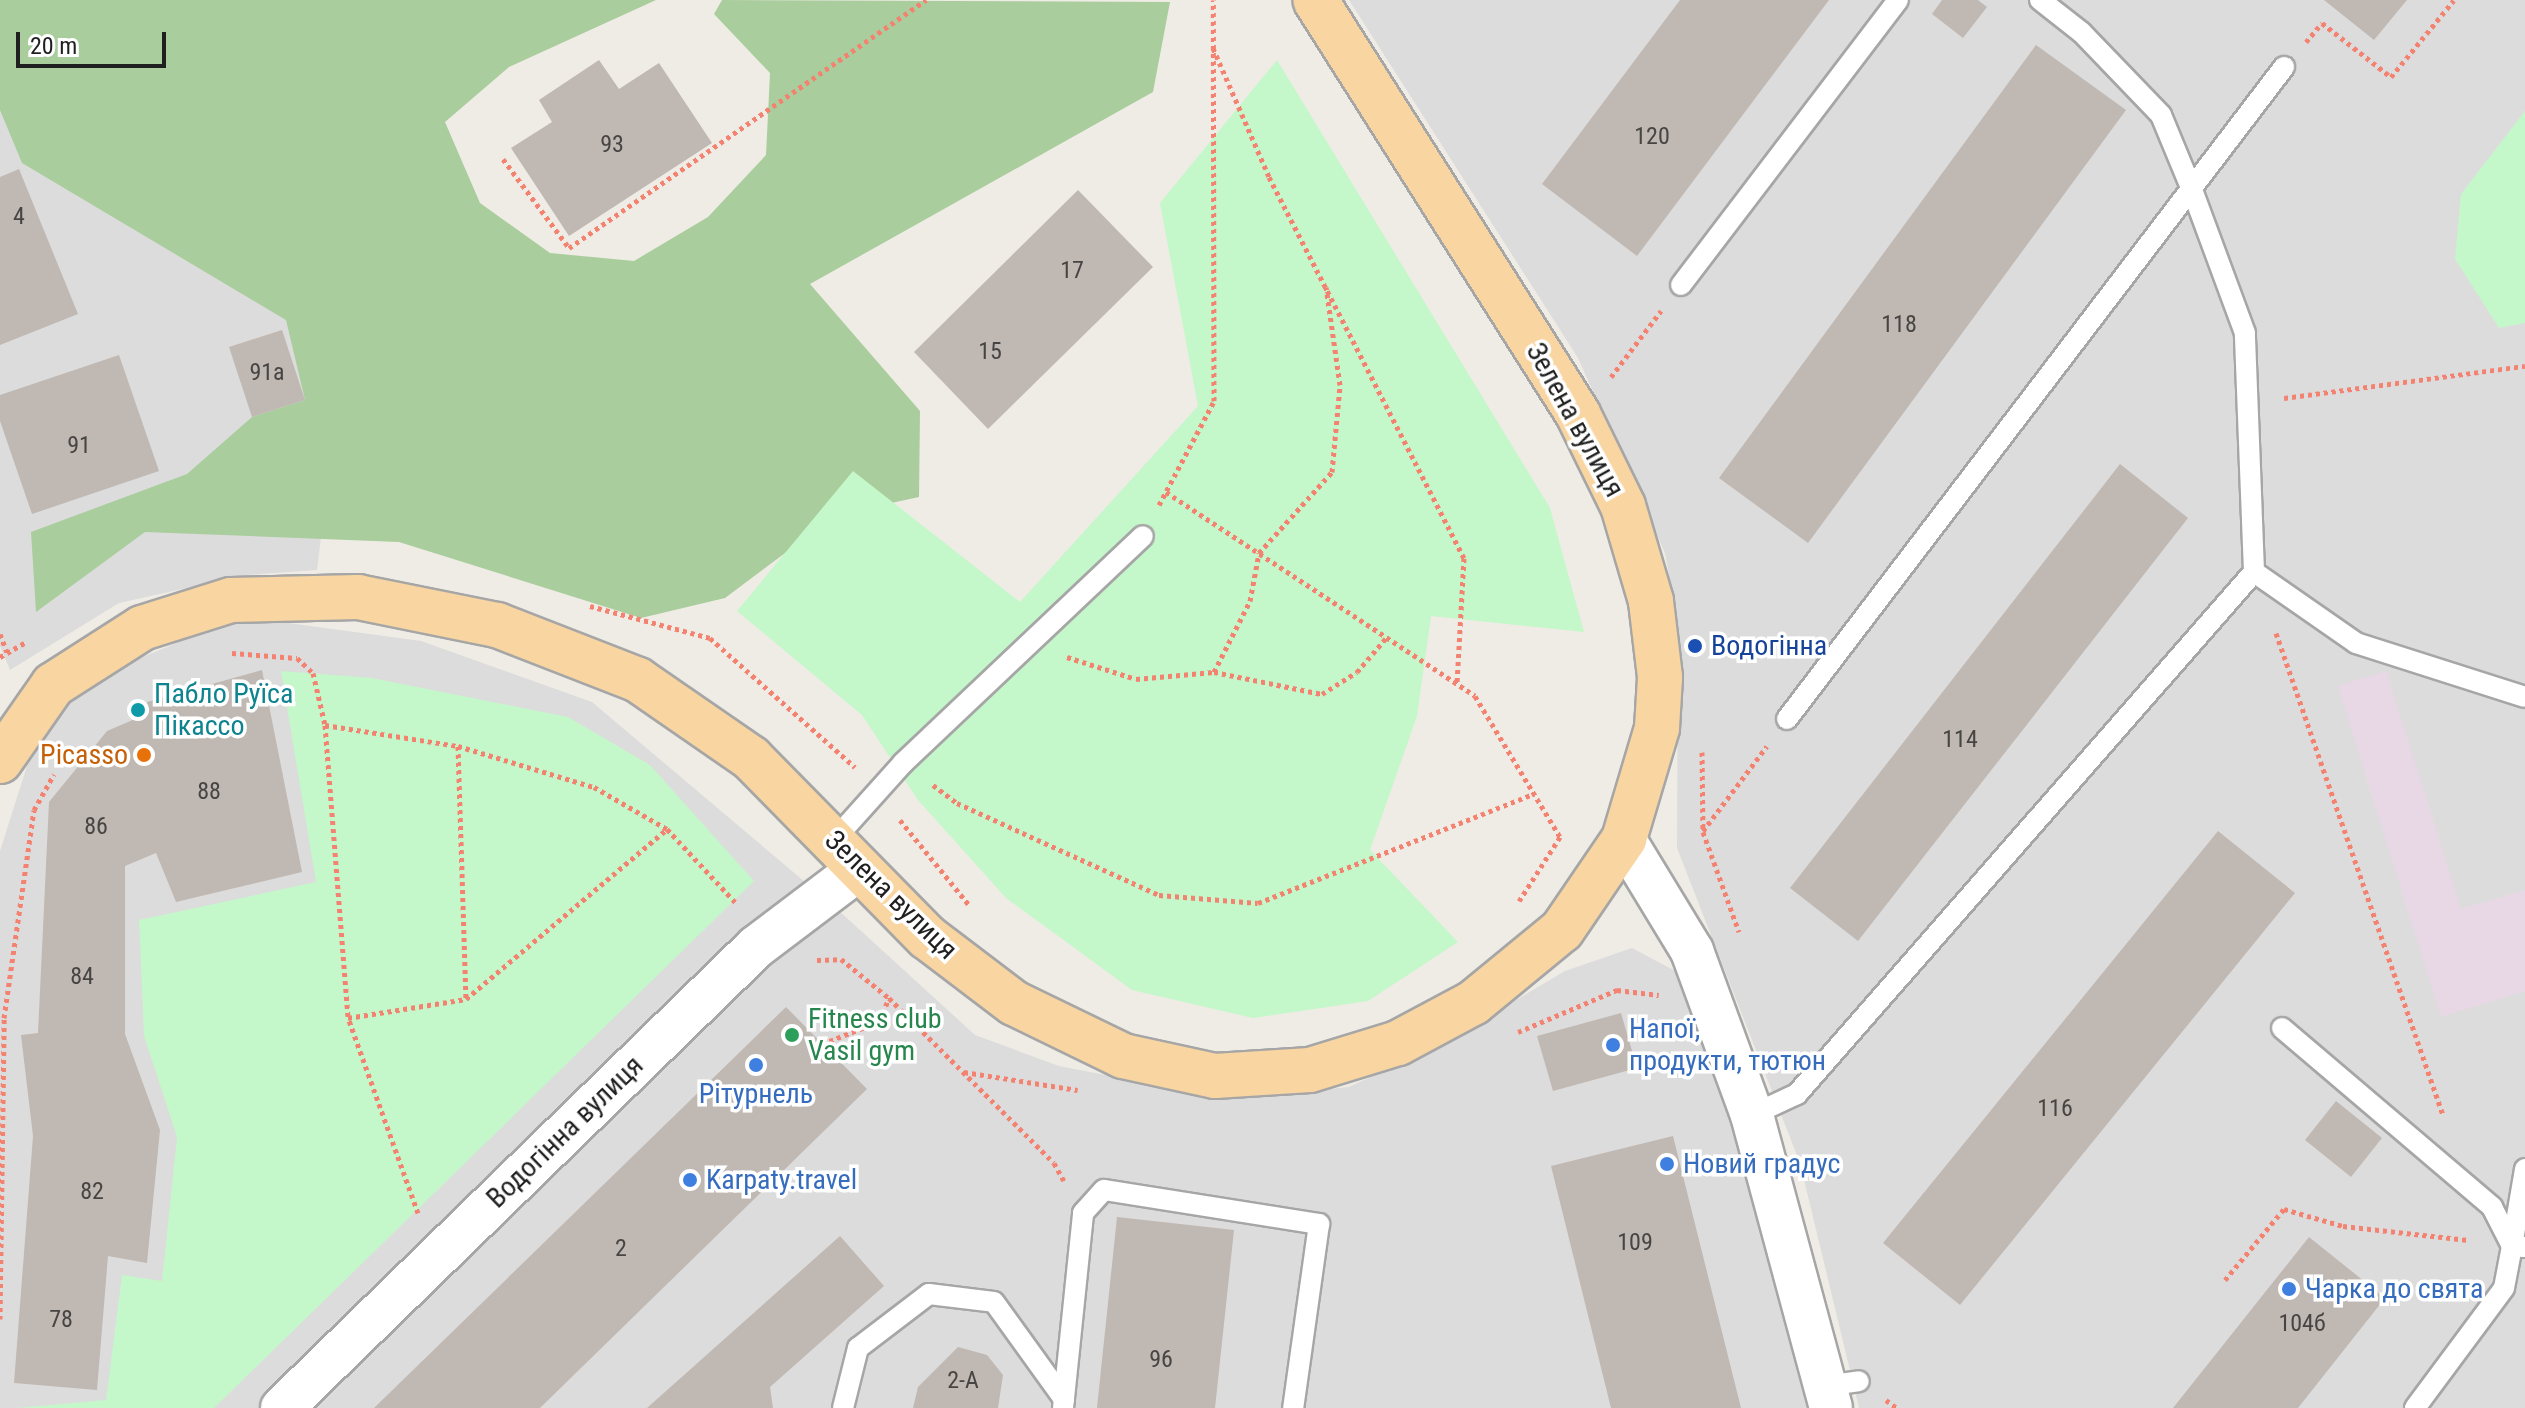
<!DOCTYPE html>
<meta charset="utf-8">
<style>
body{margin:0}
#map{position:relative;width:2525px;height:1408px;overflow:hidden;background:#efece5;font-family:"Roboto Condensed",sans-serif}
div>[style]{position:absolute}
[style*='--x']{left:calc(var(--x)*1px);top:calc(var(--y)*1px);width:calc(var(--w)*1px);rotate:calc(var(--a)*1deg)}
.residential>*{inset:0;background:#dddcdc}
.industrial>*{inset:0;background:#e8d7e5}
.forest>*{inset:0;background:#a9cd9c}
.park>*{inset:0;background:#c4f7c9}
.building>*{inset:0;background:#c0b8b2}
.path>*{height:5px;margin-top:-2.5px;transform-origin:0;background:repeating-linear-gradient(90deg,#f48271 0 4px,transparent 0 8px)}
.roads{filter:drop-shadow(2px 0 #a6a6a6) drop-shadow(-2px 0 #a6a6a6) drop-shadow(0 2px #a6a6a6) drop-shadow(0 -2px #a6a6a6)}
.service>*{height:20px;margin:-10px;padding:0 10px;transform-origin:10px;border-radius:10px;background:#fff}
.minor>*{height:42px;margin:-21px;padding:0 21px;transform-origin:21px;border-radius:21px;background:#fff}
.primary>*{height:44px;margin:-22px;padding:0 22px;transform-origin:22px;border-radius:22px;background:#f8d5a1}
.dots>*{width:22px;height:22px;translate:-50% -50%;box-sizing:border-box;border:4px solid #fff;border-radius:50%}
span{translate:-50% -50%;white-space:nowrap;text-align:center;line-height:1.15;-webkit-text-stroke:7px #fff;paint-order:stroke}
.number-label{font-size:24px;color:#474544}
.number-label span{-webkit-text-stroke-width:0}
.street-label{font-size:28px;color:#1f1f1f}
.transit-label{font-size:28px;color:#164399}
.left{translate:0 -50%;text-align:left}
.culture-label{font-size:28px;color:#0d838f}
.food-label{font-size:28px;color:#c56008}
.right{translate:-100% -50%;text-align:right}
.leisure-label{font-size:28px;color:#27864d}
.shop-label{font-size:28px;color:#366cbe}
.scale{position:absolute;left:16px;top:32px;width:150px;height:36px;box-sizing:border-box;border:4px solid #1f1f1f;border-top:0;padding-left:10px;font-size:24px;line-height:28px;white-space:nowrap;color:#1f1f1f;-webkit-text-stroke:6px #fff;paint-order:stroke}
</style>
<div id="map">
<div class="residential">
<div style="clip-path:polygon(0 0,345px 340px,317px 570px,245px 575px,119px 603px,10px 670px,0 646px)"></div>
<div style="clip-path:polygon(1349px 0,2525px 0,2525px 1408px,1859px 1408px,1800px 1163px,1677px 848px,1678px 624px,1665px 553px,1578px 358px)"></div>
<div style="clip-path:polygon(225px 623px,288px 623px,421px 641px,592px 702px,837px 909px,975px 1035px,1059px 1066px,1230px 1099px,1349px 1087px,1443px 1043px,1565px 971px,1632px 948px,1679px 973px,1734px 1119px,1807px 1408px,0 1408px,0 851px,27px 766px,73px 697px,128px 663px)"></div>
</div>
<div class="industrial">
<div style="clip-path:polygon(2386px 671px,2461px 909px,2525px 890px,2525px 991px,2441px 1017px,2338px 686px)"></div>
</div>
<div class="forest">
<div style="clip-path:polygon(0 0,656px 0,509px 67px,445px 122px,480px 203px,550px 253px,634px 261px,708px 217px,766px 155px,770px 73px,714px 14px,722px 0,1170px 2px,1153px 92px,810px 284px,920px 411px,919px 497px,836px 515px,725px 598px,641px 618px,399px 542px,145px 532px,36px 612px,31px 532px,187px 474px,252px 417px,305px 400px,286px 320px,22px 163px,0 110px)"></div>
</div>
<div class="park">
<div style="clip-path:polygon(1277px 60px,1550px 508px,1584px 632px,1431px 616px,1417px 716px,1370px 850px,1458px 942px,1368px 1001px,1253px 1018px,1132px 990px,1006px 898px,918px 800px,862px 715px,737px 611px,853px 471px,1020px 602px,1198px 406px,1160px 203px)"></div>
<div style="clip-path:polygon(2525px 111px,2525px 323px,2499px 328px,2455px 259px,2461px 194px)"></div>
<div style="clip-path:polygon(281px 671px,372px 678px,568px 717px,650px 765px,754px 881px,214px 1408px,17px 1408px,106px 1400px,122px 1275px,162px 1281px,177px 1137px,144px 1036px,139px 920px,316px 882px)"></div>
</div>
<div class="building">
<div style="clip-path:polygon(1680px 0,1829px 0,1637px 256px,1542px 184px)"></div>
<div style="clip-path:polygon(1942px 0,1978px 0,1987px 7px,1963px 38px,1932px 14px)"></div>
<div style="clip-path:polygon(2324px 0,2407px 0,2374px 40px)"></div>
<div style="clip-path:polygon(2036px 45px,2126px 110px,1808px 543px,1719px 478px)"></div>
<div style="clip-path:polygon(599px 60px,619px 89px,659px 63px,712px 143px,569px 236px,511px 148px,552px 122px,539px 100px)"></div>
<div style="clip-path:polygon(19px 169px,78px 314px,0 345px,0 177px)"></div>
<div style="clip-path:polygon(1078px 190px,1153px 267px,988px 429px,914px 352px)"></div>
<div style="clip-path:polygon(282px 330px,305px 400px,252px 417px,229px 347px)"></div>
<div style="clip-path:polygon(119px 355px,159px 471px,32px 514px,0 421px,0 395px)"></div>
<div style="clip-path:polygon(2120px 464px,2188px 518px,1858px 941px,1790px 888px)"></div>
<div style="clip-path:polygon(262px 670px,302px 872px,176px 902px,156px 853px,125px 866px,125px 1034px,160px 1130px,147px 1263px,108px 1256px,97px 1390px,14px 1383px,33px 1136px,21px 1035px,38px 1033px,49px 802px,107px 731px,149px 713px,147px 702px)"></div>
<div style="clip-path:polygon(2218px 831px,2295px 893px,1960px 1305px,1883px 1243px)"></div>
<div style="clip-path:polygon(786px 1007px,867px 1089px,540px 1408px,374px 1408px)"></div>
<div style="clip-path:polygon(1621px 1013px,1637px 1068px,1553px 1091px,1537px 1036px)"></div>
<div style="clip-path:polygon(2336px 1101px,2382px 1138px,2351px 1177px,2305px 1140px)"></div>
<div style="clip-path:polygon(1673px 1136px,1741px 1408px,1611px 1408px,1551px 1166px)"></div>
<div style="clip-path:polygon(1117px 1217px,1234px 1230px,1215px 1408px,1097px 1408px)"></div>
<div style="clip-path:polygon(840px 1236px,884px 1286px,770px 1387px,773px 1408px,647px 1408px)"></div>
<div style="clip-path:polygon(2309px 1237px,2385px 1298px,2298px 1408px,2173px 1408px)"></div>
<div style="clip-path:polygon(958px 1347px,987px 1355px,1003px 1375px,998px 1408px,913px 1408px,918px 1387px)"></div>
</div>
<div class="path">
<div style="--x:2306;--y:42;--w:25;--a:-50"></div>
<div style="--x:2322;--y:23;--w:88;--a:38"></div>
<div style="--x:2391;--y:77;--w:99;--a:-50.7"></div>
<div style="--x:1213;--y:48;--w:141;--a:66.5"></div>
<div style="--x:1269;--y:177;--w:428;--a:62.9"></div>
<div style="--x:1464;--y:558;--w:126;--a:93.2"></div>
<div style="--x:503;--y:159;--w:111;--a:53.4"></div>
<div style="--x:569;--y:248;--w:435;--a:-34.8"></div>
<div style="--x:1611;--y:377;--w:83;--a:-52.9"></div>
<div style="--x:2284;--y:398;--w:243;--a:-7.6"></div>
<div style="--x:1166;--y:492;--w:370;--a:33.4"></div>
<div style="--x:1475;--y:696;--w:165;--a:58.9"></div>
<div style="--x:1560;--y:837;--w:76;--a:122.6"></div>
<div style="--x:1159;--y:505;--w:118;--a:-62.1"></div>
<div style="--x:1214;--y:401;--w:401;--a:-90.1"></div>
<div style="--x:590;--y:606;--w:124;--a:14.9"></div>
<div style="--x:710;--y:638;--w:194;--a:41.7"></div>
<div style="--x:2276;--y:633;--w:510;--a:70.89"></div>
<div style="--x:0;--y:634;--w:19;--a:69"></div>
<div style="--x:232;--y:653;--w:65;--a:4.4"></div>
<div style="--x:297;--y:658;--w:22;--a:43"></div>
<div style="--x:313;--y:673;--w:53;--a:77"></div>
<div style="--x:325;--y:725;--w:294;--a:85.5"></div>
<div style="--x:0;--y:657;--w:30;--a:-30"></div>
<div style="--x:1067;--y:657;--w:72;--a:17.7"></div>
<div style="--x:1136;--y:679;--w:78;--a:-5.1"></div>
<div style="--x:1214;--y:672;--w:80;--a:-63.1"></div>
<div style="--x:1250;--y:601;--w:49;--a:-79.4"></div>
<div style="--x:1259;--y:553;--w:109;--a:-48"></div>
<div style="--x:1332;--y:472;--w:87;--a:-84.7"></div>
<div style="--x:1340;--y:385;--w:99;--a:-98.1"></div>
<div style="--x:1214;--y:672;--w:110;--a:11.5"></div>
<div style="--x:1322;--y:694;--w:41;--a:-32.2"></div>
<div style="--x:1357;--y:672;--w:45;--a:-49.5"></div>
<div style="--x:325;--y:725;--w:135;--a:9"></div>
<div style="--x:458;--y:746;--w:142;--a:16.8"></div>
<div style="--x:594;--y:787;--w:84;--a:29.9"></div>
<div style="--x:667;--y:829;--w:101;--a:47"></div>
<div style="--x:458;--y:746;--w:252;--a:88.2"></div>
<div style="--x:1702;--y:752;--w:80;--a:89.3"></div>
<div style="--x:1703;--y:832;--w:106;--a:70.2"></div>
<div style="--x:933;--y:785;--w:30;--a:37"></div>
<div style="--x:957;--y:803;--w:222;--a:24.5"></div>
<div style="--x:1159;--y:895;--w:99;--a:4.6"></div>
<div style="--x:1258;--y:903;--w:297;--a:-21.6"></div>
<div style="--x:900;--y:820;--w:109;--a:50.9"></div>
<div style="--x:1703;--y:831;--w:106;--a:-53"></div>
<div style="--x:817;--y:960;--w:24;--a:-2"></div>
<div style="--x:841;--y:959;--w:62;--a:39.1"></div>
<div style="--x:889;--y:998;--w:233;--a:45"></div>
<div style="--x:1054;--y:1163;--w:23;--a:61"></div>
<div style="--x:1518;--y:1032;--w:108;--a:-23"></div>
<div style="--x:1617;--y:990;--w:42;--a:6.8"></div>
<div style="--x:822;--y:1044;--w:62;--a:-21.6"></div>
<div style="--x:880;--y:1021;--w:25;--a:-69"></div>
<div style="--x:964;--y:1072;--w:115;--a:9"></div>
<div style="--x:418;--y:1213;--w:207;--a:-109.7"></div>
<div style="--x:348;--y:1018;--w:120;--a:-9.1"></div>
<div style="--x:466;--y:999;--w:263;--a:-40.2"></div>
<div style="--x:2225;--y:1280;--w:92;--a:-50.3"></div>
<div style="--x:2284;--y:1209;--w:61;--a:16.1"></div>
<div style="--x:2343;--y:1226;--w:126;--a:6.4"></div>
<div style="--x:0;--y:1319;--w:301;--a:-89.2"></div>
<div style="--x:4;--y:1018;--w:210;--a:-81.8"></div>
<div style="--x:34;--y:810;--w:41;--a:-60.9"></div>
<div style="--x:1886;--y:1400;--w:14;--a:36"></div>
</div>
<div class="roads">
<div class="service">
<div style="--x:1681;--y:285;--w:358;--a:-52.7"></div>
<div style="--x:2254;--y:572;--w:124;--a:34.8"></div>
<div style="--x:2356;--y:643;--w:177;--a:17.7"></div>
<div style="--x:1787;--y:719;--w:820;--a:-52.68"></div>
<div style="--x:834;--y:840;--w:103;--a:-48.1"></div>
<div style="--x:903;--y:763;--w:330;--a:-43.4"></div>
<div style="--x:2282;--y:1028;--w:276;--a:40.4"></div>
<div style="--x:2492;--y:1207;--w:44;--a:62.9"></div>
<div style="--x:1752;--y:1115;--w:50;--a:-25"></div>
<div style="--x:1797;--y:1094;--w:694;--a:-48.8"></div>
<div style="--x:2254;--y:572;--w:239;--a:-92.2"></div>
<div style="--x:2245;--y:333;--w:153;--a:-110.3"></div>
<div style="--x:2192;--y:190;--w:81;--a:-112.5"></div>
<div style="--x:2161;--y:115;--w:115;--a:-133.9"></div>
<div style="--x:2081;--y:32;--w:52;--a:-142"></div>
<div style="--x:2512;--y:1246;--w:78;--a:-80.4"></div>
<div style="--x:1825;--y:1386;--w:34;--a:-8"></div>
<div style="--x:843;--y:1408;--w:62;--a:-76"></div>
<div style="--x:858;--y:1348;--w:89;--a:-37.3"></div>
<div style="--x:929;--y:1294;--w:65;--a:7"></div>
<div style="--x:994;--y:1302;--w:120;--a:54.2"></div>
<div style="--x:1063;--y:1408;--w:196;--a:-84.1"></div>
<div style="--x:1083;--y:1213;--w:31;--a:-48"></div>
<div style="--x:1104;--y:1190;--w:218;--a:9"></div>
<div style="--x:1319;--y:1224;--w:186;--a:98"></div>
<div style="--x:2415;--y:1408;--w:149;--a:-53.4"></div>
<div style="--x:2504;--y:1288;--w:43;--a:-79.2"></div>
<div style="--x:2512;--y:1246;--w:12;--a:5"></div>
</div>
<div class="minor">
<div style="--x:1624;--y:839;--w:131;--a:58.7"></div>
<div style="--x:1692;--y:951;--w:175;--a:69.9"></div>
<div style="--x:1752;--y:1115;--w:303;--a:74.9"></div>
<div style="--x:282;--y:1408;--w:661;--a:-44.2"></div>
<div style="--x:756;--y:947;--w:129;--a:-37.1"></div>
</div>
<div class="primary">
<div style="--x:0;--y:761;--w:93;--a:-55.1"></div>
<div style="--x:53;--y:685;--w:106;--a:-32.6"></div>
<div style="--x:142;--y:628;--w:93;--a:-17.5"></div>
<div style="--x:231;--y:600;--w:127;--a:-1.4"></div>
<div style="--x:358;--y:597;--w:142;--a:11.4"></div>
<div style="--x:497;--y:625;--w:151;--a:21.3"></div>
<div style="--x:638;--y:680;--w:137;--a:34.6"></div>
<div style="--x:751;--y:758;--w:251;--a:45.5"></div>
<div style="--x:927;--y:937;--w:109;--a:37.2"></div>
<div style="--x:1014;--y:1003;--w:121;--a:25.9"></div>
<div style="--x:1123;--y:1056;--w:94;--a:12.3"></div>
<div style="--x:1215;--y:1076;--w:95;--a:-3.6"></div>
<div style="--x:1310;--y:1070;--w:92;--a:-17.1"></div>
<div style="--x:1398;--y:1043;--w:85;--a:-28.1"></div>
<div style="--x:1473;--y:1003;--w:115;--a:-39.4"></div>
<div style="--x:1562;--y:930;--w:110;--a:-55.7"></div>
<div style="--x:1624;--y:839;--w:116;--a:-73.4"></div>
<div style="--x:1657;--y:728;--w:51;--a:-86.6"></div>
<div style="--x:1660;--y:677;--w:77;--a:-96.8"></div>
<div style="--x:1651;--y:601;--w:99;--a:-106.4"></div>
<div style="--x:1623;--y:506;--w:102;--a:-116.1"></div>
<div style="--x:1578;--y:414;--w:490;--a:-122.4"></div>
</div>
</div>
<div class="dots">
<div style="left:1695px;top:646px;background:#1a4fb4"></div>
<div style="left:138px;top:710px;background:#0f9aa8"></div>
<div style="left:144px;top:755px;background:#e8710a"></div>
<div style="left:792px;top:1035px;background:#2e9e5b"></div>
<div style="left:1613px;top:1045px;background:#3f7fe0"></div>
<div style="left:756px;top:1065px;background:#3f7fe0"></div>
<div style="left:1667px;top:1164px;background:#3f7fe0"></div>
<div style="left:690px;top:1180px;background:#3f7fe0"></div>
<div style="left:2289px;top:1289px;background:#3f7fe0"></div>
</div>
<div class="number-label">
<span style="left:1652px;top:137px">120</span>
<span style="left:612px;top:145px">93</span>
<span style="left:19px;top:217px">4</span>
<span style="left:1072px;top:271px">17</span>
<span style="left:1899px;top:325px">118</span>
<span style="left:990px;top:352px">15</span>
<span style="left:267px;top:373px">91а</span>
<span style="left:79px;top:446px">91</span>
<span style="left:1960px;top:740px">114</span>
<span style="left:209px;top:792px">88</span>
<span style="left:96px;top:827px">86</span>
<span style="left:82px;top:977px">84</span>
<span style="left:2055px;top:1109px">116</span>
<span style="left:92px;top:1192px">82</span>
<span style="left:1635px;top:1243px">109</span>
<span style="left:621px;top:1249px">2</span>
<span style="left:61px;top:1320px">78</span>
<span style="left:2302px;top:1324px">104б</span>
<span style="left:1161px;top:1360px">96</span>
<span style="left:963px;top:1381px">2-A</span>
</div>
<div class="street-label">
<span style="left:1575px;top:420px;rotate:61deg">Зелена вулиця</span>
<span style="left:891px;top:895px;rotate:44deg">Зелена вулиця</span>
<span style="left:565px;top:1132px;rotate:-44deg">Водогінна вулиця</span>
</div>
<div class="transit-label">
<span class="left" style="left:1711px;top:646px">Водогінна</span>
</div>
<div class="culture-label">
<span class="left" style="left:154px;top:710px">Пабло Руїса<br>Пікассо</span>
</div>
<div class="food-label">
<span class="right" style="left:128px;top:755px">Picasso</span>
</div>
<div class="leisure-label">
<span class="left" style="left:808px;top:1035px">Fitness club<br>Vasil gym</span>
</div>
<div class="shop-label">
<span class="left" style="left:1629px;top:1045px">Напої,<br>продукти, тютюн</span>
<span style="left:756px;top:1094px">Рітурнель</span>
<span class="left" style="left:1683px;top:1164px">Новий градус</span>
<span class="left" style="left:706px;top:1180px">Karpaty.travel</span>
<span class="left" style="left:2305px;top:1289px">Чарка до свята</span>
</div>
<div class="scale">20 m</div>
</div>
